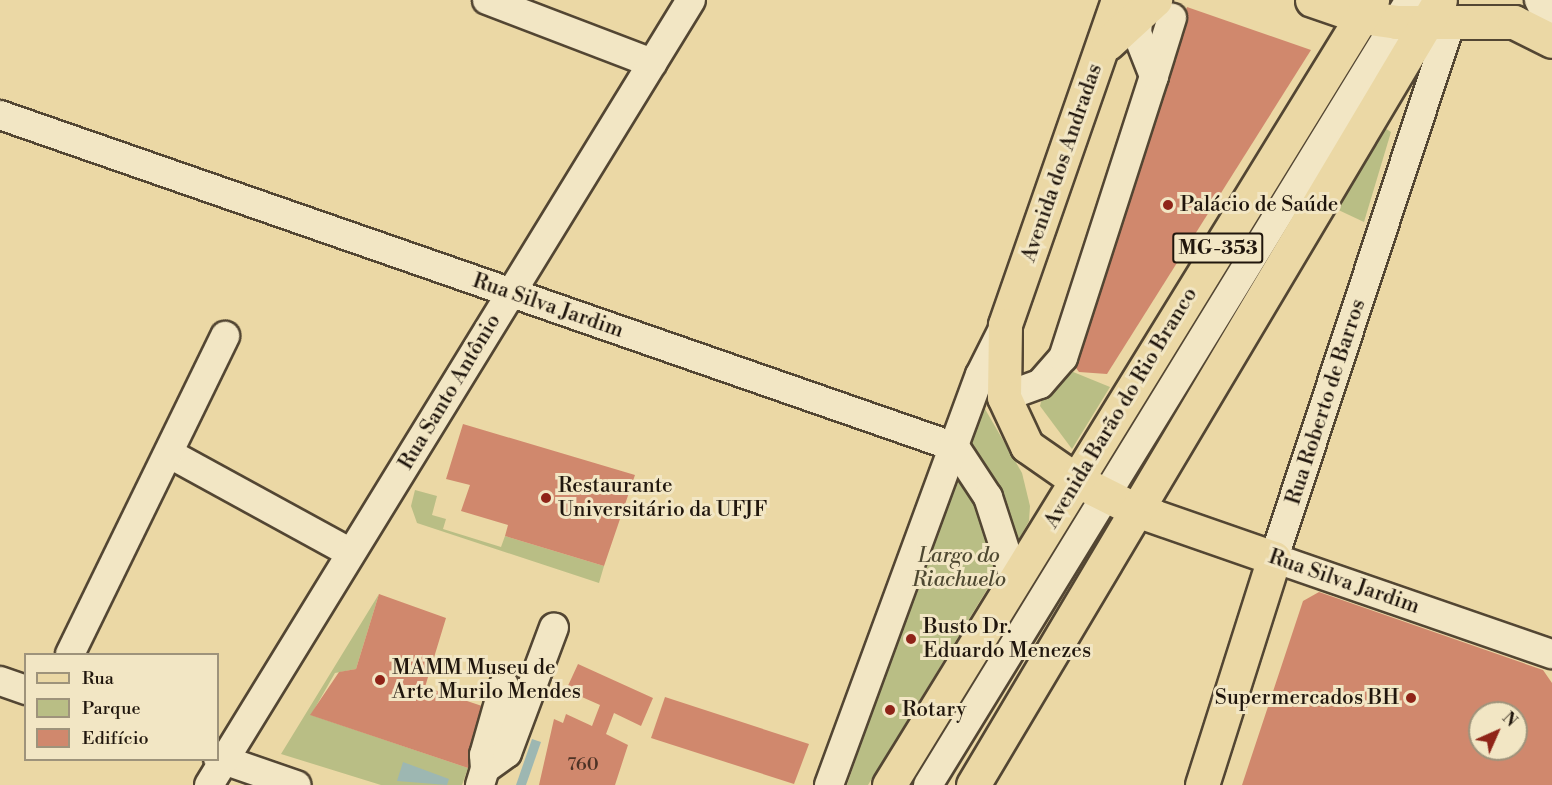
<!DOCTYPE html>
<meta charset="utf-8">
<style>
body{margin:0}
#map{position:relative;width:1552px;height:785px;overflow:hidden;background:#ebd8a5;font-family:"Libre Bodoni",serif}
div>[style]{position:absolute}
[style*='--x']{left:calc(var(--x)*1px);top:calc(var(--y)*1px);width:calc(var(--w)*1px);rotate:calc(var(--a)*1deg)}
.green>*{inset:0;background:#b9be85}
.water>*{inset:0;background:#9db7b2}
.building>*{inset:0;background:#d0886d}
.roads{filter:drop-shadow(2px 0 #534633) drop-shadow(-2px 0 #534633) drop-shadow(0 2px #534633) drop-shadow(0 -2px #534633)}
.minor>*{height:28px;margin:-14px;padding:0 14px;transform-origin:14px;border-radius:14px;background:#f2e6c4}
.major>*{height:33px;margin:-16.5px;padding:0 16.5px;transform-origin:16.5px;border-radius:16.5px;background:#ebd8a5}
.dots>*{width:16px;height:16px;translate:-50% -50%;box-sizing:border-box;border:3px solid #f2e6c4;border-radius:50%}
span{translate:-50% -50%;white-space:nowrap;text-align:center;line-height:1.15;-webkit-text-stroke:6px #f2e6c4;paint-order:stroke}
.number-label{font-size:18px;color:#4c3225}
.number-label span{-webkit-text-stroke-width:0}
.shield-label span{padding:2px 4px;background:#f2e6c4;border:2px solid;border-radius:4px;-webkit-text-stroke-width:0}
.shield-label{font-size:20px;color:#20160d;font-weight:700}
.street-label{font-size:21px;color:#20160d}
.poi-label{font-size:21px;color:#20160d}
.left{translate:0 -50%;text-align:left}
.right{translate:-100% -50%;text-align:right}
.park-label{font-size:21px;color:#4e4831;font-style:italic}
.legend{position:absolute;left:24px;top:653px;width:195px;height:108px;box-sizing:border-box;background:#f2e6c4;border:2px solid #9e937b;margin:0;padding:8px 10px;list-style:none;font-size:18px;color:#20160d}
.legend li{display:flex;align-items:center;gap:12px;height:30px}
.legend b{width:30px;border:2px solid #9e937b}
.north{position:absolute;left:1468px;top:701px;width:60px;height:60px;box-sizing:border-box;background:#f2e6c4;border:2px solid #9e937b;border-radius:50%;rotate:45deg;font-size:16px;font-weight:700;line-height:24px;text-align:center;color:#20160d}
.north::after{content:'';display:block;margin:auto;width:21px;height:27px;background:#8f2418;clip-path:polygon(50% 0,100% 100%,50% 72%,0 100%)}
</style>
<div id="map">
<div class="green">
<div style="clip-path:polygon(1380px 125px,1391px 132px,1364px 222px,1332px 207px)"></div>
<div style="clip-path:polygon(1061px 367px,1110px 387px,1072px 449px,1040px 406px,1044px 390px)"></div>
<div style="clip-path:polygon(985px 409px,1022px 473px,1030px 506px,1029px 521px,1012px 552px,965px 438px,974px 411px)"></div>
<div style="clip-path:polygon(954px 473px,973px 493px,991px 534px,997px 573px,868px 785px,847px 785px)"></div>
<div style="clip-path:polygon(415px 490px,437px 496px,432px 515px,446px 519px,443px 529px,501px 547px,505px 536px,604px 566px,599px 583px,417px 523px,411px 506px)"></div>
<div style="clip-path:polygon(379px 594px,356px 669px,335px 673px,311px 715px,468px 768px,462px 785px,381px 785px,281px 754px)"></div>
</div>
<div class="water">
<div style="clip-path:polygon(532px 739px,541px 742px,526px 785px,516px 785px)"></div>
<div style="clip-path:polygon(403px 762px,449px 779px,447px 785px,397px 781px)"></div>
</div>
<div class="building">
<div style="clip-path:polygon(1187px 7px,1311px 50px,1107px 374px,1079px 372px,1070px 360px)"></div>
<div style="clip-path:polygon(463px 424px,635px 475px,604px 566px,505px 536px,508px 525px,461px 511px,470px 485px,446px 479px)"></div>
<div style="clip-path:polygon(evenodd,1319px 592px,1543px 670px,1552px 683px,1552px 785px,1242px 785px,1303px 601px,1319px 592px,1480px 713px,1516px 713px,1516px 749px,1480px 749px,1480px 713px)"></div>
<div style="clip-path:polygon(379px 594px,446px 618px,425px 687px,491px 709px,468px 768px,310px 715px,339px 672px,356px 669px)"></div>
<div style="clip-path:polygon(578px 664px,653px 698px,641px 726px,614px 713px,606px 734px,628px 745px,615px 785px,539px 785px,554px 719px,563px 723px,566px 714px,592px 726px,600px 705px,566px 690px)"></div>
<div style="clip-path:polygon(665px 697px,809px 744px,794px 784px,651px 738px)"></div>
</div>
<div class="roads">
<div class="minor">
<div style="--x:487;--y:0;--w:177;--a:20.9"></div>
<div style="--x:1539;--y:0;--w:30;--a:64"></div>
<div style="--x:1452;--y:19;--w:568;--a:108.28"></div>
<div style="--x:1274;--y:558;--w:294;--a:19.1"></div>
<div style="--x:1154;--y:76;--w:61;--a:-72.8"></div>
<div style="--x:0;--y:115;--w:1011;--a:19.17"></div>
<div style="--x:955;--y:447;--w:60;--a:56.6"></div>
<div style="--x:988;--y:497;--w:90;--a:72"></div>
<div style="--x:1004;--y:397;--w:38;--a:-20"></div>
<div style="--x:1040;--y:384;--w:35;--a:-49"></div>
<div style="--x:1063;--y:358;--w:296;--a:-72.1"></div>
<div style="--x:1154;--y:76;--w:46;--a:-111.6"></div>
<div style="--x:1137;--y:33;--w:22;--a:-85"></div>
<div style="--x:170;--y:454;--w:206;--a:28.7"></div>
<div style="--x:70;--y:654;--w:354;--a:-64"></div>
<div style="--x:0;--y:681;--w:28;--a:19"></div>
<div style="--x:218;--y:758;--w:83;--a:19.1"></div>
<div style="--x:485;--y:769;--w:14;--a:-94"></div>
<div style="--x:484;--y:755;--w:73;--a:-74.1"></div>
<div style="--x:209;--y:785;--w:921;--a:-58.45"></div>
<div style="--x:480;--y:785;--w:17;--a:-73"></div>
<div style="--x:485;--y:769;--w:27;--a:-36"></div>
<div style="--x:507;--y:753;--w:134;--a:-69.5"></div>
<div style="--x:829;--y:785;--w:437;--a:-69.8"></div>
<div style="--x:980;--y:375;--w:56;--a:-63.4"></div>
<div style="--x:928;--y:785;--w:921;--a:-58.45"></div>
</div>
<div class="major">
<div style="--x:1118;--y:0;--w:344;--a:109.2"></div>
<div style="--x:1005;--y:325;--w:72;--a:90.8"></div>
<div style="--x:1004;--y:397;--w:54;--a:64.9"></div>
<div style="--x:1027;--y:446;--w:60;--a:34.8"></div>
<div style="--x:1076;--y:480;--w:67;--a:26.6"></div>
<div style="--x:1136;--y:510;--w:146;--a:19.2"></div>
<div style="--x:1274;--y:558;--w:238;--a:107.6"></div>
<div style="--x:1312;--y:0;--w:53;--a:18.8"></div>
<div style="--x:1362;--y:17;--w:34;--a:8"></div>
<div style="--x:1396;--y:22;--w:118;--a:0"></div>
<div style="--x:1514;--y:22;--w:42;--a:26.6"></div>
<div style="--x:1108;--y:43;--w:64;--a:-42.5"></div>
<div style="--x:889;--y:785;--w:922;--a:-58.4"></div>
<div style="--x:973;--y:785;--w:913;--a:-59.25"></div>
</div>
</div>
<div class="dots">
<div style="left:1168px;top:205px;background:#8f2418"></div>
<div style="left:546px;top:498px;background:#8f2418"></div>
<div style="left:911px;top:639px;background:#8f2418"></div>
<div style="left:380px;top:680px;background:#8f2418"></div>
<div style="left:1411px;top:698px;background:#8f2418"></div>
<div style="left:890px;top:710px;background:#8f2418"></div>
</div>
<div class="number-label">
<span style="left:583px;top:765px">760</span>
</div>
<div class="shield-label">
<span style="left:1218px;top:248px">MG-353</span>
</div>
<div class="street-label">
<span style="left:1062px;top:163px;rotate:-71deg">Avenida dos Andradas</span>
<span style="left:548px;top:306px;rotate:19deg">Rua Silva Jardim</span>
<span style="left:450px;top:392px;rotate:-59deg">Rua Santo Antônio</span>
<span style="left:1326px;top:402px;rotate:-72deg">Rua Roberto de Barros</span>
<span style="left:1121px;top:408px;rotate:-59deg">Avenida Barão do Rio Branco</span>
<span style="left:1344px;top:582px;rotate:19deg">Rua Silva Jardim</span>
</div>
<div class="poi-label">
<span class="left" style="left:1180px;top:205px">Palácio de Saúde</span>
<span class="left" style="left:558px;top:498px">Restaurante<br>Universitário da UFJF</span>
<span class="left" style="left:923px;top:639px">Busto Dr.<br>Eduardo Menezes</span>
<span class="left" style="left:392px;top:680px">MAMM Museu de<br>Arte Murilo Mendes</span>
<span class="right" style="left:1399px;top:698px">Supermercados BH</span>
<span class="left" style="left:902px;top:710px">Rotary</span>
</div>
<div class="park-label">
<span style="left:959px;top:568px">Largo do<br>Riachuelo</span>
</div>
<ul class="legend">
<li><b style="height:8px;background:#ebd8a5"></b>Rua</li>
<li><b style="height:16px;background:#b9be85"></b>Parque</li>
<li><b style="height:16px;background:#d0886d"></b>Edifício</li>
</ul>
<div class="north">N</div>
</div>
